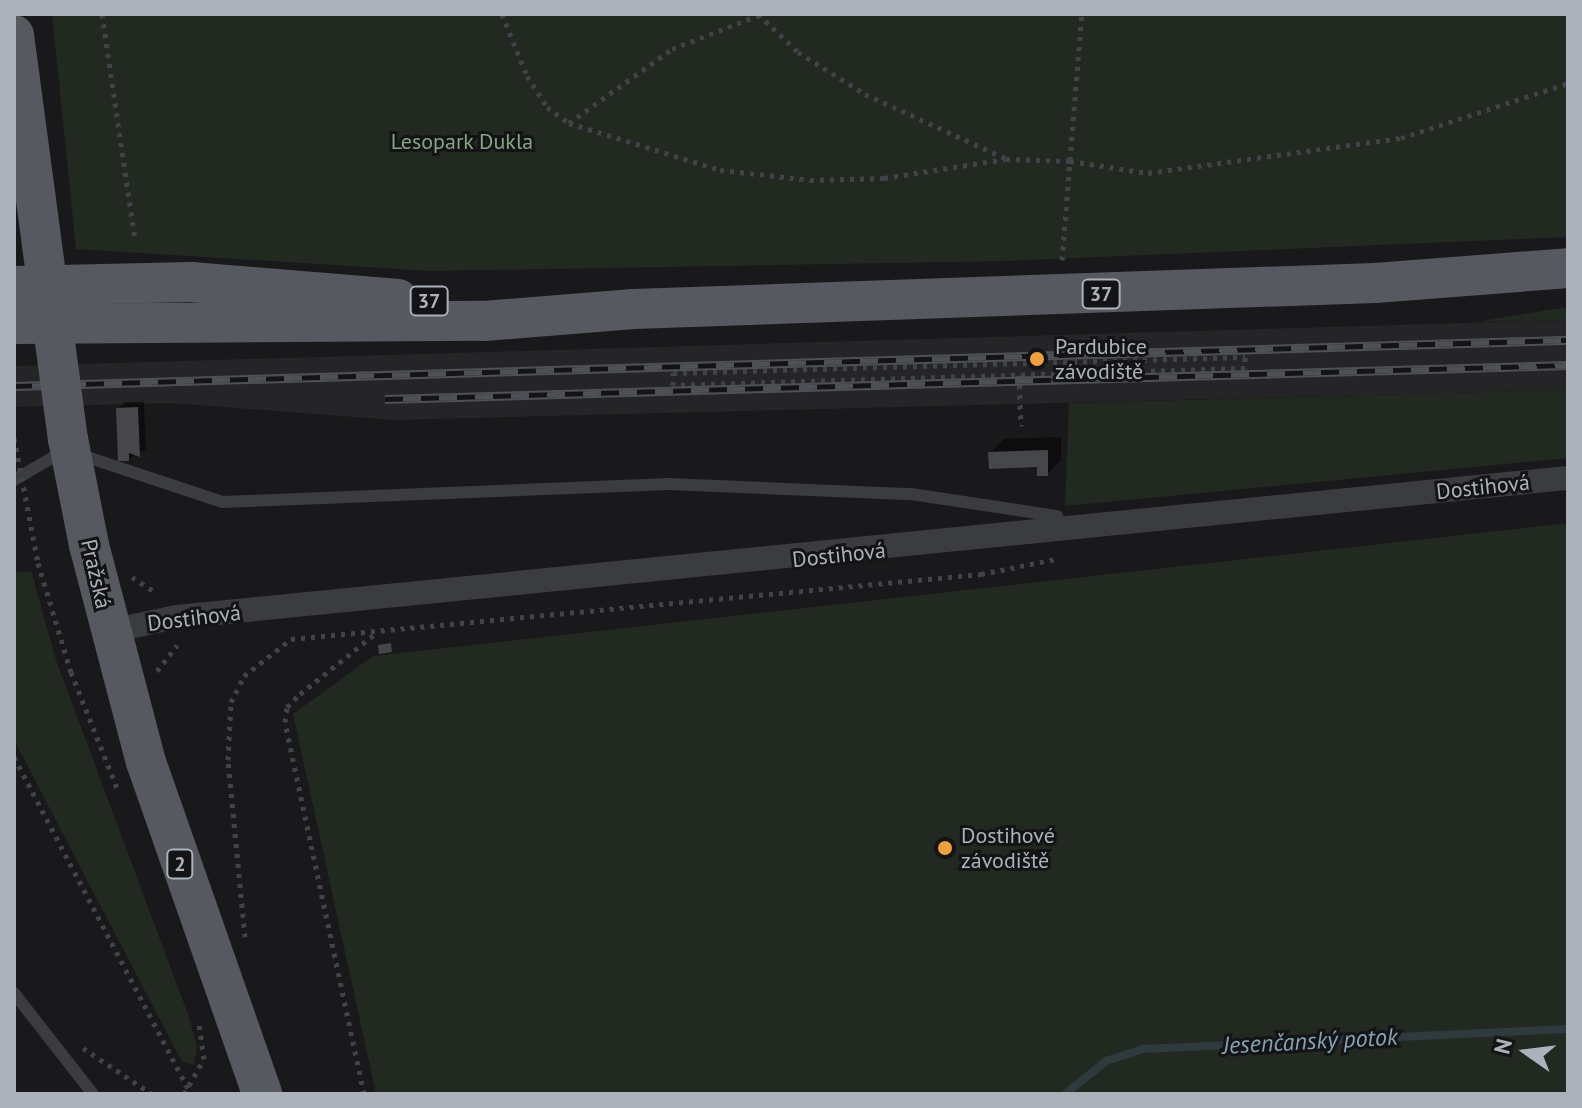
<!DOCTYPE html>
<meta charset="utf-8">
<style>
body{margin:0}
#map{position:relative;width:1582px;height:1108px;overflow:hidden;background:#19191b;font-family:"PT Sans",sans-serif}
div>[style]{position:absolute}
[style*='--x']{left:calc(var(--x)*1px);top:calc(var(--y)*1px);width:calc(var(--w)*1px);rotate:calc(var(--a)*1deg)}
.built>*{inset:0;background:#252528}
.green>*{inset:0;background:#212921}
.shadow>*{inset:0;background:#0007}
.stream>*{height:8px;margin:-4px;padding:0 4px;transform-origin:4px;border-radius:4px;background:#2f3a3f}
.building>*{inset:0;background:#46474b}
.path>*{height:5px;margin-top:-2.5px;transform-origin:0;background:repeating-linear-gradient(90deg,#404347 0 4px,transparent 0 10px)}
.service>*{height:12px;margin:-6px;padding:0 6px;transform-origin:6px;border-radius:6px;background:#3a3c40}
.minor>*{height:24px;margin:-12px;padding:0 12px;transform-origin:12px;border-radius:12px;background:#3a3c40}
.primary>*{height:40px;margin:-20px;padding:0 20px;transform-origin:20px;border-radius:20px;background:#56595f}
.rail>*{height:9px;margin-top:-4.5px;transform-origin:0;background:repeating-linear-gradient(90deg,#141416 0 18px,#4d5055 0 36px);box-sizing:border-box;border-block:2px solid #4d5055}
.path-bridge>*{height:5px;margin-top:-2.5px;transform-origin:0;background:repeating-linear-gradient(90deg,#404347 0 4px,transparent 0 10px)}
.primary-bridge>*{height:40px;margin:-20px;padding:0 20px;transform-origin:20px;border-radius:20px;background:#56595f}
.dots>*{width:22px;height:22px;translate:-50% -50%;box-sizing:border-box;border:4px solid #141416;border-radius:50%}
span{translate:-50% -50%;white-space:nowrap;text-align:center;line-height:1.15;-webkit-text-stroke:6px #141416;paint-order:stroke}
.shield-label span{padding:2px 6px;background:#141416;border:2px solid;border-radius:6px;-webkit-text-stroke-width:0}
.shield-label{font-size:20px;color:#acb2ba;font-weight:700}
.park-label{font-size:22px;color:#85a584}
.poi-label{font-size:22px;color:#acb2ba}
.left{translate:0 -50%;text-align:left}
.street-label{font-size:22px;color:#acb2ba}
.water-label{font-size:24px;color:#85a3b4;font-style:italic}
.frame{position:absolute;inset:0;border:16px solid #acb2ba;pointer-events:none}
.north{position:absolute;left:1486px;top:1012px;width:80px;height:80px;-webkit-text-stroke:6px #141416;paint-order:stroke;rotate:284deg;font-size:22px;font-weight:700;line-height:32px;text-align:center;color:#acb2ba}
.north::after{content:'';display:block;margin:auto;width:28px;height:36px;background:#acb2ba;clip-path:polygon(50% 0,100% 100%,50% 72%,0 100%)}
</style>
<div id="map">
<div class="built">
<div style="clip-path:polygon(1568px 320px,1568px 390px,394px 420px,171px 403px,14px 407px,14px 366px)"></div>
</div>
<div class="green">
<div style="clip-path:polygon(52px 14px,1568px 14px,1568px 237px,1006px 261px,429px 271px,76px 249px)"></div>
<div style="clip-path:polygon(1568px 307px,1568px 320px,1475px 322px)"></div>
<div style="clip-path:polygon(1568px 390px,1568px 458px,1065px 506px,1069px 403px)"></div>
<div style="clip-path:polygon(1568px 523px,1568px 1094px,376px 1094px,293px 714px,373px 656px)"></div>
<div style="clip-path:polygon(31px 571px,56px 660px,189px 1017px,197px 1047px,194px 1065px,182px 1062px,14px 740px,14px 573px)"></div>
</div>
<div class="shadow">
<div style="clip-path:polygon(125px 402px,144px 402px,146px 449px,128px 459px,118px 409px)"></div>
<div style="clip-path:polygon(1061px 437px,1061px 460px,1047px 474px,1039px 465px,990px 453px,1004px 439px)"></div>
</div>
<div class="stream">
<div style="--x:1065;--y:1094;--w:53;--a:-38.8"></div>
<div style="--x:1106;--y:1061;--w:40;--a:-18"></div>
<div style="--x:1144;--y:1049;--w:424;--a:-2.7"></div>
</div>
<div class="building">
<div style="clip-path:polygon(138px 407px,140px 457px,129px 453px,129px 461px,118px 461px,116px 408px)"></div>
<div style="clip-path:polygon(1048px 450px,1048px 476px,1037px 476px,1037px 467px,989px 469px,988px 452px)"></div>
<div style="clip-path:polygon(391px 643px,392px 652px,379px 654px,378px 645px)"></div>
</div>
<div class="path">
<div style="--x:102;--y:14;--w:228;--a:81.7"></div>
<div style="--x:502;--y:14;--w:67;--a:68"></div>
<div style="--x:527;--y:76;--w:37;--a:57"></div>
<div style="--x:547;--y:107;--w:27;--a:36"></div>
<div style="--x:569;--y:123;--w:158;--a:17.3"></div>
<div style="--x:720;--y:170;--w:91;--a:6.3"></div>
<div style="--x:810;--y:180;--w:74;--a:-1.5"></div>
<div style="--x:884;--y:178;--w:123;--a:-8.9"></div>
<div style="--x:1006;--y:159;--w:64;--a:1.8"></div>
<div style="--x:1070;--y:161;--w:79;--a:8.7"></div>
<div style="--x:1148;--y:173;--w:255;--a:-7.9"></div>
<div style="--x:1401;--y:138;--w:176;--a:-18.2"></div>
<div style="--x:758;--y:14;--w:55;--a:43.5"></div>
<div style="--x:798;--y:52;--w:79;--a:32.1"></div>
<div style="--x:865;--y:94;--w:154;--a:24.6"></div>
<div style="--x:569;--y:123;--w:127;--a:-35.7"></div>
<div style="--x:672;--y:49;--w:93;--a:-21.3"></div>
<div style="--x:1062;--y:260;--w:247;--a:-85.4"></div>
<div style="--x:1245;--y:357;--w:11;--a:90"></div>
<div style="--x:1245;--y:368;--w:572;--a:178.3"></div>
<div style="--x:673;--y:385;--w:12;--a:-90"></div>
<div style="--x:673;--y:373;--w:572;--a:-1.6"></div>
<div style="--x:1019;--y:375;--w:51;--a:87.8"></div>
<div style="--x:38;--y:563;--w:114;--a:73.2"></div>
<div style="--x:71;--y:672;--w:125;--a:68.4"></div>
<div style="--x:132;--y:577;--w:30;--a:33"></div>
<div style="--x:157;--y:671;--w:33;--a:-52"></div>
<div style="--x:14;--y:757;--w:381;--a:62.3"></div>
<div style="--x:245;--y:937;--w:178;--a:-95.5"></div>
<div style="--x:228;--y:760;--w:58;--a:-87"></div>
<div style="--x:231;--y:702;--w:29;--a:-63"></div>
<div style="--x:244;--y:676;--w:60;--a:-38.2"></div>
<div style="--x:291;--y:639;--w:693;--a:-5.38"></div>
<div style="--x:981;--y:574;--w:76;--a:-11.3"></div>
<div style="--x:83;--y:1048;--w:83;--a:33.7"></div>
<div style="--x:184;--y:1094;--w:40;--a:-60.3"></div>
<div style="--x:204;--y:1059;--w:35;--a:-98"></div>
<div style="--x:364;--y:1094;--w:380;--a:-102"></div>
<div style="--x:285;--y:722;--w:15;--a:-82"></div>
<div style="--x:287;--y:707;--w:18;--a:-45"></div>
<div style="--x:300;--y:694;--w:97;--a:-38.8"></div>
</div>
<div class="service">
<div style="--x:14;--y:480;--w:44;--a:-30.1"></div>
<div style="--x:52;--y:458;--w:29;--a:-6"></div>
<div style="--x:81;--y:455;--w:149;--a:18.4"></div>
<div style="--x:222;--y:502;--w:447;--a:-2.3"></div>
<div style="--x:669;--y:484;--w:242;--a:2.4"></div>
<div style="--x:911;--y:494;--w:148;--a:8.6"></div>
<div style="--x:14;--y:993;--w:128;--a:52"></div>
</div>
<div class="minor">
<div style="--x:110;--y:631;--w:68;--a:-11.8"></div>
<div style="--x:177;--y:617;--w:1398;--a:-5.71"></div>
</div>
<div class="primary">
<div style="--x:14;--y:286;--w:177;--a:-1.3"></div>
<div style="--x:191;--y:282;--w:208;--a:4.7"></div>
<div style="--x:14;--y:324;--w:470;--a:-0.4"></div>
<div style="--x:484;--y:321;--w:150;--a:-4.6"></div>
<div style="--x:634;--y:309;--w:741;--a:-2.01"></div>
<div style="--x:1375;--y:283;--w:194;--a:-4.4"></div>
<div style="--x:89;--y:545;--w:224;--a:75.3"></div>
<div style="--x:146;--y:762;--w:352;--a:70.7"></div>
</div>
<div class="rail">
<div style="--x:14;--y:386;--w:1555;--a:-1.7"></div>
<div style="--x:385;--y:399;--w:1183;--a:-1.65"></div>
</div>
<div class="path-bridge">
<div style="--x:14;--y:438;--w:127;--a:79.1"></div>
</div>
<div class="primary-bridge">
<div style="--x:14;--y:35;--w:408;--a:82.4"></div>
<div style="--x:68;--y:439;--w:108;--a:78.8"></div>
</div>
<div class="dots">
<div style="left:1037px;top:359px;background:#eca040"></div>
<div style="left:945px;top:848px;background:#eca040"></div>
</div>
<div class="shield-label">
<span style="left:1101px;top:294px">37</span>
<span style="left:429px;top:301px">37</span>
<span style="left:180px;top:864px">2</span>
</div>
<div class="park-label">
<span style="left:462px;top:142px">Lesopark Dukla</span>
</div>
<div class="poi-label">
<span class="left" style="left:1055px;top:359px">Pardubice<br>závodiště</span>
<span class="left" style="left:961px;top:848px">Dostihové<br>závodiště</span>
</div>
<div class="street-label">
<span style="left:1483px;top:487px;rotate:-6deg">Dostihová</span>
<span style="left:839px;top:555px;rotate:-6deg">Dostihová</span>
<span style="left:96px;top:574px;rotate:77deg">Pražská</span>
<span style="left:194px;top:618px;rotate:-7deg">Dostihová</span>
</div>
<div class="water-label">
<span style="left:1310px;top:1041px;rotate:-3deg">Jesenčanský potok</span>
</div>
<div class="frame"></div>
<div class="north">N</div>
</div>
